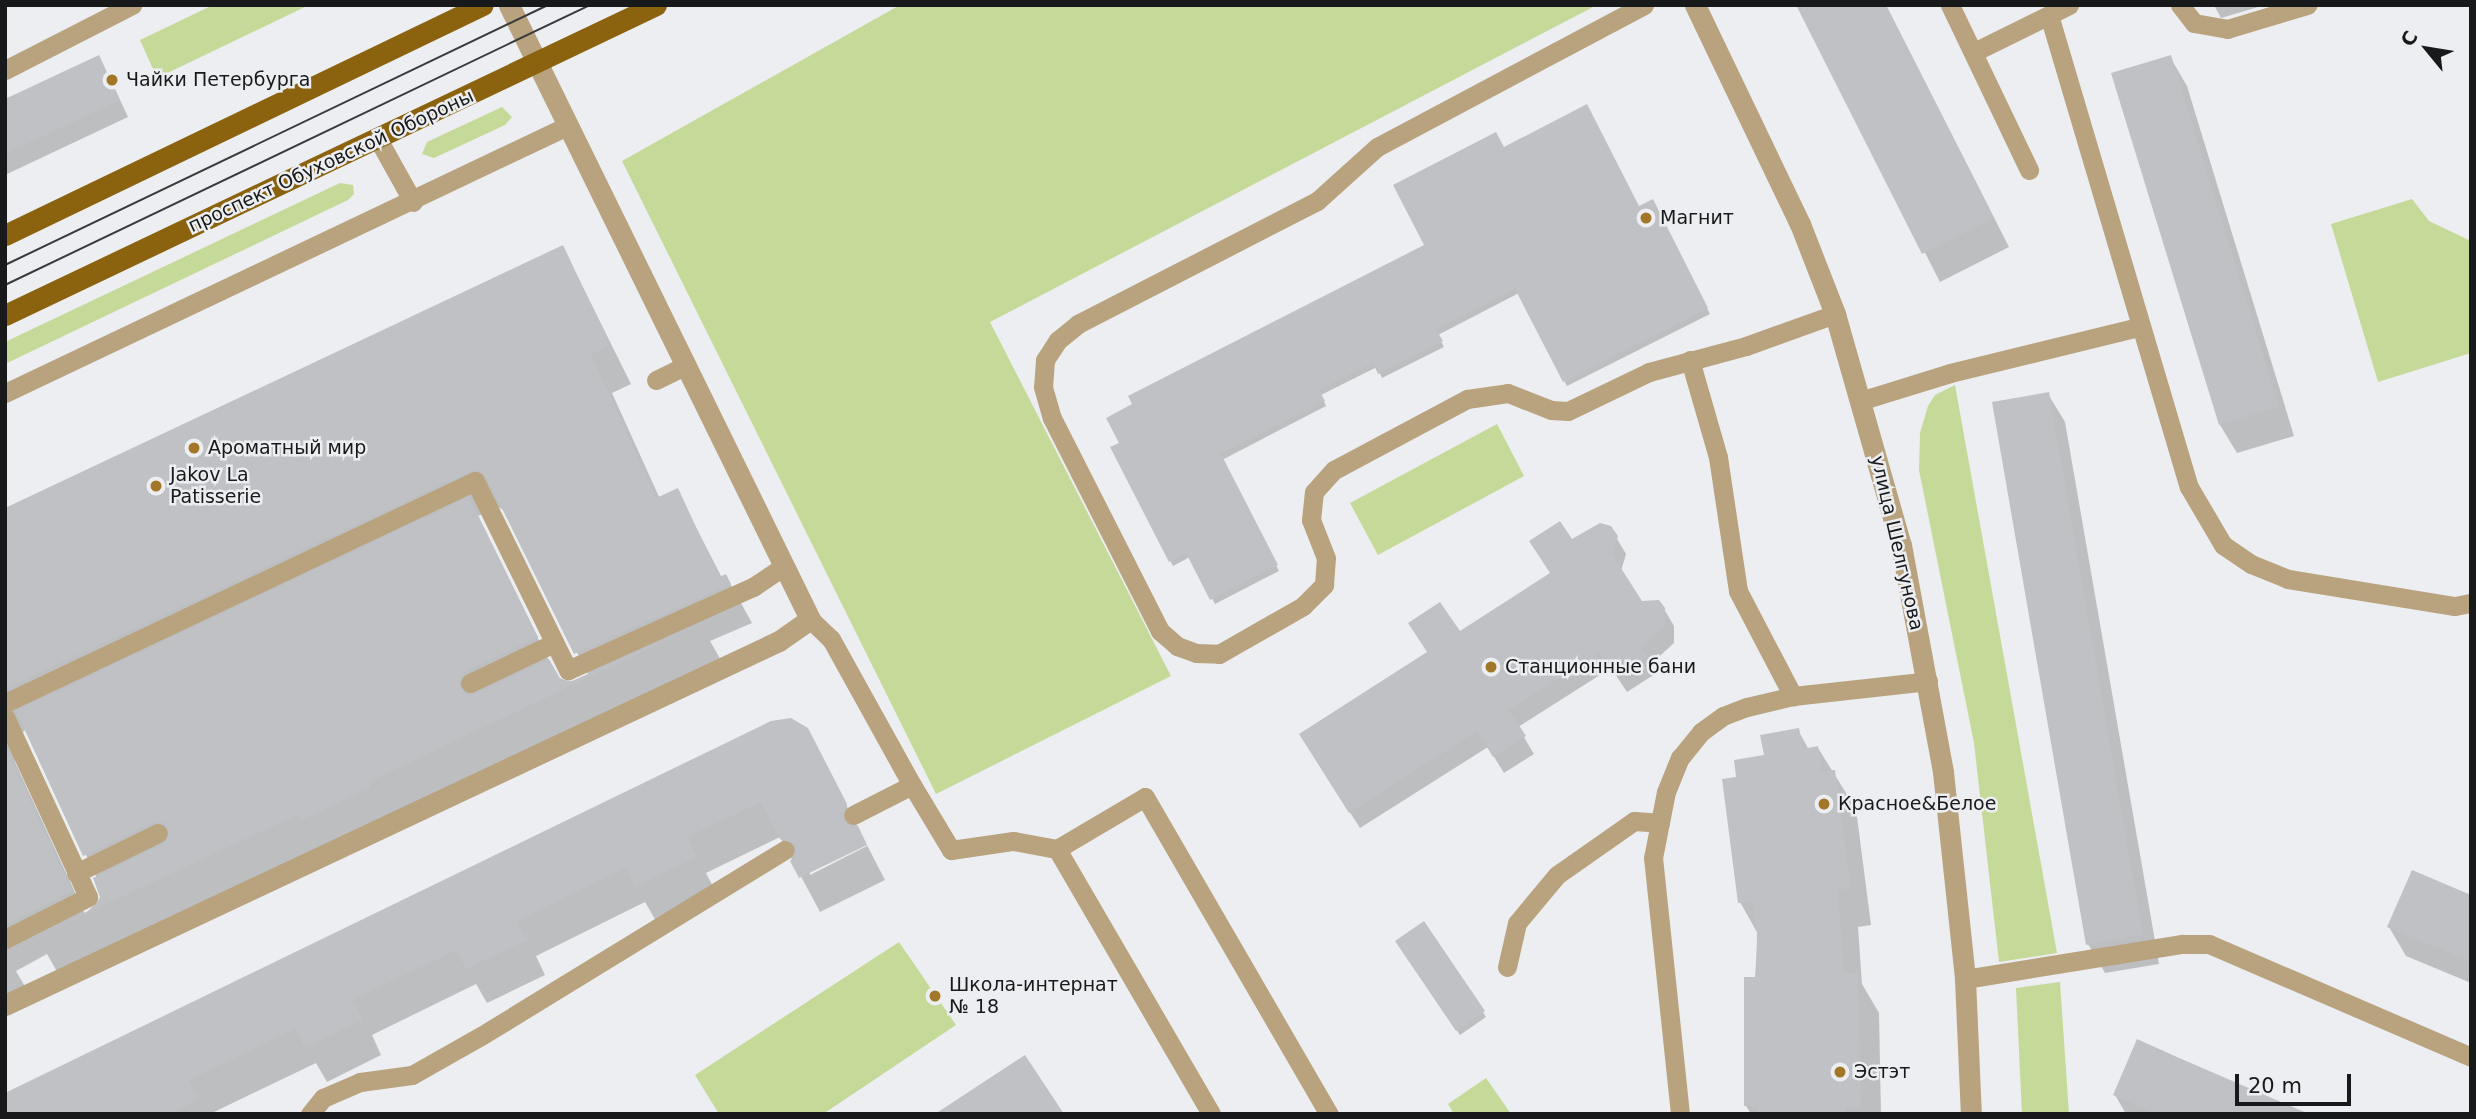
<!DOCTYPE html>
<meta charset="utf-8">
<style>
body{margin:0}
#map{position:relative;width:2476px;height:1119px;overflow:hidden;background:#eceef1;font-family:"DejaVu Sans",sans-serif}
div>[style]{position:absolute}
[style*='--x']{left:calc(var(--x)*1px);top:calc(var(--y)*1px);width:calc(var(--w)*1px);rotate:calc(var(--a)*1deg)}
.green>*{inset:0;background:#c5da98}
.shadow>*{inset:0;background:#0003}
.building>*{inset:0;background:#c0c1c4}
.service>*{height:19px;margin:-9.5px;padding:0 9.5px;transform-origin:9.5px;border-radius:9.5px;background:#b9a37f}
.minor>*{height:21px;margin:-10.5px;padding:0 10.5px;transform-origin:10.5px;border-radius:10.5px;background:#b9a37f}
.primary>*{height:21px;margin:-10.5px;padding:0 10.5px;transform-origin:10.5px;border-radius:10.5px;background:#8b630f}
.tram>*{height:2px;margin:-1px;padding:0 1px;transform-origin:1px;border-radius:1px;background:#393a3b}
.dots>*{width:19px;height:19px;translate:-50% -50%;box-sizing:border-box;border:4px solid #eceef1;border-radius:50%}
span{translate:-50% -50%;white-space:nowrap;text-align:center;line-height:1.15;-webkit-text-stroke:5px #eceef1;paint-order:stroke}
.poi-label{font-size:19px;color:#18191a}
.left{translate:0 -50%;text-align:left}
.street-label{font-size:19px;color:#18191a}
.frame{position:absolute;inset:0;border:7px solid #18191a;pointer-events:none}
.north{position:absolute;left:2392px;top:14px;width:70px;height:70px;-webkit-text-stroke:5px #eceef1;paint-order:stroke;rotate:300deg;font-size:19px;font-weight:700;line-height:28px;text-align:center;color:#18191a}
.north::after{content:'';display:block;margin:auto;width:24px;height:32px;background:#18191a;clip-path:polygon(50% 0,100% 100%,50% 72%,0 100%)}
.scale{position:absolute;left:2235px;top:1074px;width:116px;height:32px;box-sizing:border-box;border:4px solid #18191a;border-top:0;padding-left:9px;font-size:21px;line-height:24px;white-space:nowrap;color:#18191a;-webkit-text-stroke:5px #eceef1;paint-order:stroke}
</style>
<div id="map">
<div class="green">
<div style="clip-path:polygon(213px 5px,309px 5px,157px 78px,140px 40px)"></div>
<div style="clip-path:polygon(900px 5px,1597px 5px,990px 322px,1171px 676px,936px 794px,622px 161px)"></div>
<div style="clip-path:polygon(502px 107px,512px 117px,505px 125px,434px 158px,422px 154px,427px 142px)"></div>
<div style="clip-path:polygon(340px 183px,353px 185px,354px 194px,348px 200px,5px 364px,5px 342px)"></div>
<div style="clip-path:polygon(2412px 199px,2429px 221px,2471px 241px,2471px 353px,2378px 382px,2331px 224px)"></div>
<div style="clip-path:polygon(1955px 385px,2057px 953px,1999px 962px,1974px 743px,1919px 470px,1920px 433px,1928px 406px,1935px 395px)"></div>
<div style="clip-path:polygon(1497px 424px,1524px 476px,1378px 555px,1350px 503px)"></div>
<div style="clip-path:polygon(899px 942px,956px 1025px,823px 1114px,719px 1114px,695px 1075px)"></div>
<div style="clip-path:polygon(2060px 982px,2069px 1114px,2022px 1114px,2016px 988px)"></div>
<div style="clip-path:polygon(1486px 1078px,1511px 1114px,1454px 1114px,1448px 1104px)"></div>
</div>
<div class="shadow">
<div style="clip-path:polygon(1798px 5px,1886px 5px,2009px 247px,1940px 282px)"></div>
<div style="clip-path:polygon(2214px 5px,2265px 5px,2221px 18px)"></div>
<div style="clip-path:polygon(2170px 57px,2187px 86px,2294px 436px,2237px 453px,2220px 425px)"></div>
<div style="clip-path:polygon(108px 74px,128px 117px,5px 175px,5px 101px)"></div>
<div style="clip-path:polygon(1503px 149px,1638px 208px,1652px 201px,1710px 314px,1567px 386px,1519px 293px,1438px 335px,1444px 347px,1382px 378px,1377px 367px,1321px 395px,1326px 406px,1222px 460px,1279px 571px,1215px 604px,1190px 557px,1173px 566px,1113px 448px,1426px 246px)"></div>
<div style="clip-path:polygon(evenodd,563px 247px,631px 384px,612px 393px,660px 499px,677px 490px,722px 578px,726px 576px,752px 623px,710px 641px,722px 662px,59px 975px,47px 954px,16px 971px,27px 990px,5px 1000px,5px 510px,563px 247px,498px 507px,505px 511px,589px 676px,573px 683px,557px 677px,478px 516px,498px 507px,563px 247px,26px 729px,97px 878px,102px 897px,85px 914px,15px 762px,14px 741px,26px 729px)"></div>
<div style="clip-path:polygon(2048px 394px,2065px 422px,2159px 964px,2105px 973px,2088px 944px)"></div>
<div style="clip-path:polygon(1610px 527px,1626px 554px,1621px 571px,1641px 603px,1664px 609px,1674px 626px,1674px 643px,1650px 665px,1655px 674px,1627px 692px,1611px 668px,1518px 727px,1534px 754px,1504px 773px,1488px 747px,1360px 828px,1311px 752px,1552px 574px,1571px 542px)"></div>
<div style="clip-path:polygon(evenodd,807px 729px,885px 880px,820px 912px,780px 837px,706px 873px,716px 892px,656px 921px,645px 902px,536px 956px,545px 975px,487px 1003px,476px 984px,372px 1035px,381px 1055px,327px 1082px,316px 1063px,210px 1114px,5px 1114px,807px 729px,866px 843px,867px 846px,810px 875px,810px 871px,866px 843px)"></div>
<div style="clip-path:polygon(1798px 730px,1809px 750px,1818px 748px,1856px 809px,1871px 925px,1858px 927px,1862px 984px,1879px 1013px,1881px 1114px,1751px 1114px,1746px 1106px,1758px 934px,1740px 902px,1738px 779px)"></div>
<div style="clip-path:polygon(2471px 897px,2471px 983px,2406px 956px,2389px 927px)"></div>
<div style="clip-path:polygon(1400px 946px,1483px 1012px,1486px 1017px,1460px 1035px)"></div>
<div style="clip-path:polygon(2115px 1095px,2305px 1114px,2126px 1114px)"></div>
</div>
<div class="building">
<div style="clip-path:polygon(1796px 5px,1886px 5px,1994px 218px,1922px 254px)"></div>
<div style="clip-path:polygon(99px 55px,120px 100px,5px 154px,5px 99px)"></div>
<div style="clip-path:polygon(2171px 55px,2279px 407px,2219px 425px,2111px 73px)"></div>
<div style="clip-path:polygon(1587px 104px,1639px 206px,1653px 199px,1708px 308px,1563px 382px,1515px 289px,1436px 329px,1443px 341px,1378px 374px,1373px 363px,1319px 390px,1325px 401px,1221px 454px,1278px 565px,1210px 600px,1186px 553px,1169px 562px,1110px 447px,1119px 443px,1106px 418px,1132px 404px,1128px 396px,1424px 245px,1393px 185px,1496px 132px,1504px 147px)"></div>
<div style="clip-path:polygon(563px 245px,610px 345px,591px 354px,656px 498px,678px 488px,719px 577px,726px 574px,731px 584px,574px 654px,486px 476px,475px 469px,5px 689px,5px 508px)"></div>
<div style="clip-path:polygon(2049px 392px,2143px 935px,2086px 945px,1992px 402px)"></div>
<div style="clip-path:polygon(469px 497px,538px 637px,464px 672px,458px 683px,464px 693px,475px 694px,549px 659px,561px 680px,572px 681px,702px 623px,369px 782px,371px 787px,302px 820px,299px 814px,36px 937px,94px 908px,100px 897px,93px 878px,163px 844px,170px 833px,164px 823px,153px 822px,83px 856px,16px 711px)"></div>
<div style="clip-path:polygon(1560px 521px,1572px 539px,1600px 523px,1611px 526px,1618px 536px,1612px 554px,1642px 601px,1659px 600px,1665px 608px,1665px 625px,1641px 648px,1647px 657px,1616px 676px,1600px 652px,1509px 710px,1526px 736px,1493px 757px,1477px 731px,1349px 813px,1299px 734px,1427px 652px,1408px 623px,1440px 602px,1460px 631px,1550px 573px,1529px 541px)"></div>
<div style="clip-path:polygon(791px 718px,808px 728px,847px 804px,842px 820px,858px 826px,867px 845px,799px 878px,790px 861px,796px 855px,796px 844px,780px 839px,761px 802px,688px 837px,697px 857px,635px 887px,625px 868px,517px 921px,527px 940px,466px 969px,456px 950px,353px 1000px,363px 1020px,305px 1048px,296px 1028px,189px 1080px,199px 1099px,170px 1114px,5px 1114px,5px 1093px,771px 721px)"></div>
<div style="clip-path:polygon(1799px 728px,1803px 749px,1818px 746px,1822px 771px,1835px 770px,1851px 888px,1838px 890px,1844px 974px,1858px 973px,1861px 1108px,1845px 1107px,1845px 1114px,1757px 1114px,1757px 1106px,1744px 1106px,1744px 977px,1756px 977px,1757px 933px,1752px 902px,1738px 903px,1722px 779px,1736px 777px,1734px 760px,1764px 755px,1760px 735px)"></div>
<div style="clip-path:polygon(5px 747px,72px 891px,5px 925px)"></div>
<div style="clip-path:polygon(2412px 870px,2471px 895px,2471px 962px,2387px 927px)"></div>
<div style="clip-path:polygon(1424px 921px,1485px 1011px,1456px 1031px,1395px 941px)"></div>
<div style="clip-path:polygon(2137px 1039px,2177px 1057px,2309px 1114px,2156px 1114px,2113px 1095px)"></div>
<div style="clip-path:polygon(1025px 1055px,1064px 1114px,935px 1114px)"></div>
</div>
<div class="service">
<div style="--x:1644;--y:5;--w:302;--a:152"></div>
<div style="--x:1377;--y:147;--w:81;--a:138"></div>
<div style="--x:1317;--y:201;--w:269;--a:152.8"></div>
<div style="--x:1078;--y:324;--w:26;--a:141"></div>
<div style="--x:1058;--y:340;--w:24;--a:123"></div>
<div style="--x:1045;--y:360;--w:27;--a:94"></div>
<div style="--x:1043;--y:387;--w:32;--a:74"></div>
<div style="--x:1052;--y:418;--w:239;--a:63.1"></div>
<div style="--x:1160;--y:631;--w:23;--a:41"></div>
<div style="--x:1177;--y:646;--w:20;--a:20"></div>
<div style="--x:1196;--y:653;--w:23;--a:2"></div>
<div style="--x:1219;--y:654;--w:97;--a:-29.7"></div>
<div style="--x:1303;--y:606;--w:30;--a:-45"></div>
<div style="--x:1324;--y:585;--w:27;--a:-86"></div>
<div style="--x:1326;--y:558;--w:41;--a:-111.5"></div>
<div style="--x:1311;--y:520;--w:28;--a:-84"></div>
<div style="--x:1314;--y:492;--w:30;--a:-48"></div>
<div style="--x:1334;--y:470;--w:151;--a:-28.1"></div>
<div style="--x:1467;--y:399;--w:41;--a:-8.3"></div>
<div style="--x:1508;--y:393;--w:46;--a:21.6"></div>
<div style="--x:1551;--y:410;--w:17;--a:3"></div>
<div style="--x:1568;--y:411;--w:90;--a:-25.7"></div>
<div style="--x:1649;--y:372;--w:100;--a:-15"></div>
<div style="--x:1746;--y:346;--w:95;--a:-19.8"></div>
<div style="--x:1950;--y:5;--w:183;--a:64.4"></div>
<div style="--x:2180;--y:5;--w:23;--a:52"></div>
<div style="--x:2194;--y:23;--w:34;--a:10"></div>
<div style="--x:2227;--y:29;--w:84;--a:-16.7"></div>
<div style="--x:2049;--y:15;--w:492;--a:73.5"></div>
<div style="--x:2189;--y:487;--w:67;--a:59.6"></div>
<div style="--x:2223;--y:545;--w:34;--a:34"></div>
<div style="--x:2251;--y:564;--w:40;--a:22"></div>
<div style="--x:2288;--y:579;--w:169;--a:9.2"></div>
<div style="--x:2455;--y:606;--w:16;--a:-11"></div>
<div style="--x:1974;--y:52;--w:106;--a:-26.3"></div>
<div style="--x:5;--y:70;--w:143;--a:-27.1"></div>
<div style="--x:378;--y:139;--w:72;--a:60.9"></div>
<div style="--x:1690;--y:360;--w:101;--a:73.9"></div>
<div style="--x:1718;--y:457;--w:135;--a:81.5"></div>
<div style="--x:1738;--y:591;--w:119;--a:62.4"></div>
<div style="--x:656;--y:380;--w:32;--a:-26"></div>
<div style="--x:5;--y:393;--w:622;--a:-25.41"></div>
<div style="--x:1863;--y:400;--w:91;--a:-17.2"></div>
<div style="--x:1950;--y:373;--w:194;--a:-13.7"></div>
<div style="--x:810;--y:619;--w:29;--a:44"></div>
<div style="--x:831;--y:639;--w:167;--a:61"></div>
<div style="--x:912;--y:785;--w:66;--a:153"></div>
<div style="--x:470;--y:683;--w:93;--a:-25.5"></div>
<div style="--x:5;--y:703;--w:520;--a:-25.28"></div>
<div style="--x:475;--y:481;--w:211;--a:63.8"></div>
<div style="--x:568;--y:670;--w:203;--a:-24.2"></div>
<div style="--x:753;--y:587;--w:37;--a:-34"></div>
<div style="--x:5;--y:717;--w:198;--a:65.2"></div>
<div style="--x:88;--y:897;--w:93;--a:153.2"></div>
<div style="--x:912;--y:785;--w:76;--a:59"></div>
<div style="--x:951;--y:850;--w:63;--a:-8.3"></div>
<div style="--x:1013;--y:841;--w:45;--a:10.3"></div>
<div style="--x:1057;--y:849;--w:102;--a:-30.6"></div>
<div style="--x:1145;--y:797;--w:367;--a:59.9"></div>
<div style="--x:1057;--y:849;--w:306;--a:59.8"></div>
<div style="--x:76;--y:873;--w:91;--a:-26"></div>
<div style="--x:1507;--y:967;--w:45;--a:-77.2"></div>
<div style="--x:1517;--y:923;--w:62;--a:-50.2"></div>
<div style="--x:1557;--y:875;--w:94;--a:-35"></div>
<div style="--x:1634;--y:821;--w:26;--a:4"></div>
<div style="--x:1965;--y:979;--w:220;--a:-9.2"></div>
<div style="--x:2182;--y:944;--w:27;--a:0"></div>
<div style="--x:2209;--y:944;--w:285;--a:23.3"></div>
<div style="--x:310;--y:1114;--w:21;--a:-51"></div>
<div style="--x:323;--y:1098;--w:40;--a:-23.4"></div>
<div style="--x:360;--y:1082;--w:52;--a:-7.7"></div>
<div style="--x:412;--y:1075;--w:79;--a:-29.5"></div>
<div style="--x:481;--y:1036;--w:356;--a:-31.5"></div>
<div style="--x:1680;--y:1114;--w:257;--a:-96"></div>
<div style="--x:1653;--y:858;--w:67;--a:-78.9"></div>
<div style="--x:1666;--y:792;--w:37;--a:-68"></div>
<div style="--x:1680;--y:758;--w:33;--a:-51"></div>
<div style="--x:1701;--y:732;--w:27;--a:-36"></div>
<div style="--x:1723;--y:716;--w:26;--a:-21"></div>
<div style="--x:1747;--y:707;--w:47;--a:-13.4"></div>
<div style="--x:1793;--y:696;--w:136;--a:-6.3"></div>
</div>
<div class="minor">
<div style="--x:1695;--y:5;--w:243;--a:64.4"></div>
<div style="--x:1800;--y:224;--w:97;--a:68.7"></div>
<div style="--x:1835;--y:314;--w:240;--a:74.1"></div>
<div style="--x:1901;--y:545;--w:231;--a:79.5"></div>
<div style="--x:1943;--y:772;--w:208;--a:83.9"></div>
<div style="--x:1965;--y:979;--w:135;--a:87.5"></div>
<div style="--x:5;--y:1005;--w:855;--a:-25.19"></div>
<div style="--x:779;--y:641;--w:38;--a:-35"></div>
<div style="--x:810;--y:619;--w:684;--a:-116.12"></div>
</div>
<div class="primary">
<div style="--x:5;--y:235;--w:530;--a:-25.7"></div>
<div style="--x:5;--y:315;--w:721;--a:-25.46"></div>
</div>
<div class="tram">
<div style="--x:5;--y:265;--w:602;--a:-25.59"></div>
<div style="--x:5;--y:285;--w:649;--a:-25.58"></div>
</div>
<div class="dots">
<div style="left:112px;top:80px;background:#a37728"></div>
<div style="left:1646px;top:218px;background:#a37728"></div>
<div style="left:194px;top:448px;background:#a37728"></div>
<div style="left:156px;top:486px;background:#a37728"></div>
<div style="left:1491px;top:667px;background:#a37728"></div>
<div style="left:1824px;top:804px;background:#a37728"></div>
<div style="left:935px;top:996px;background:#a37728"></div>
<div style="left:1840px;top:1072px;background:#a37728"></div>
</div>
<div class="poi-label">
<span class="left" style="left:126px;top:80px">Чайки Петербурга</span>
<span class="left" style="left:1660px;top:218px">Магнит</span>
<span class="left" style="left:208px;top:448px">Ароматный мир</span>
<span class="left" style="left:170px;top:486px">Jakov La<br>Patisserie</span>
<span class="left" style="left:1505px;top:667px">Станционные бани</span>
<span class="left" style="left:1838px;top:804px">Красное&amp;Белое</span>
<span class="left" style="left:949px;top:996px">Школа-интернат<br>№ 18</span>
<span class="left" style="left:1854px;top:1072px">Эстэт</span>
</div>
<div class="street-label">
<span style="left:331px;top:161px;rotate:-25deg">проспект Обуховской Обороны</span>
<span style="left:1897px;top:543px;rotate:77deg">улица Шелгунова</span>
</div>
<div class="frame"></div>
<div class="north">С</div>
<div class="scale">20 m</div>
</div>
